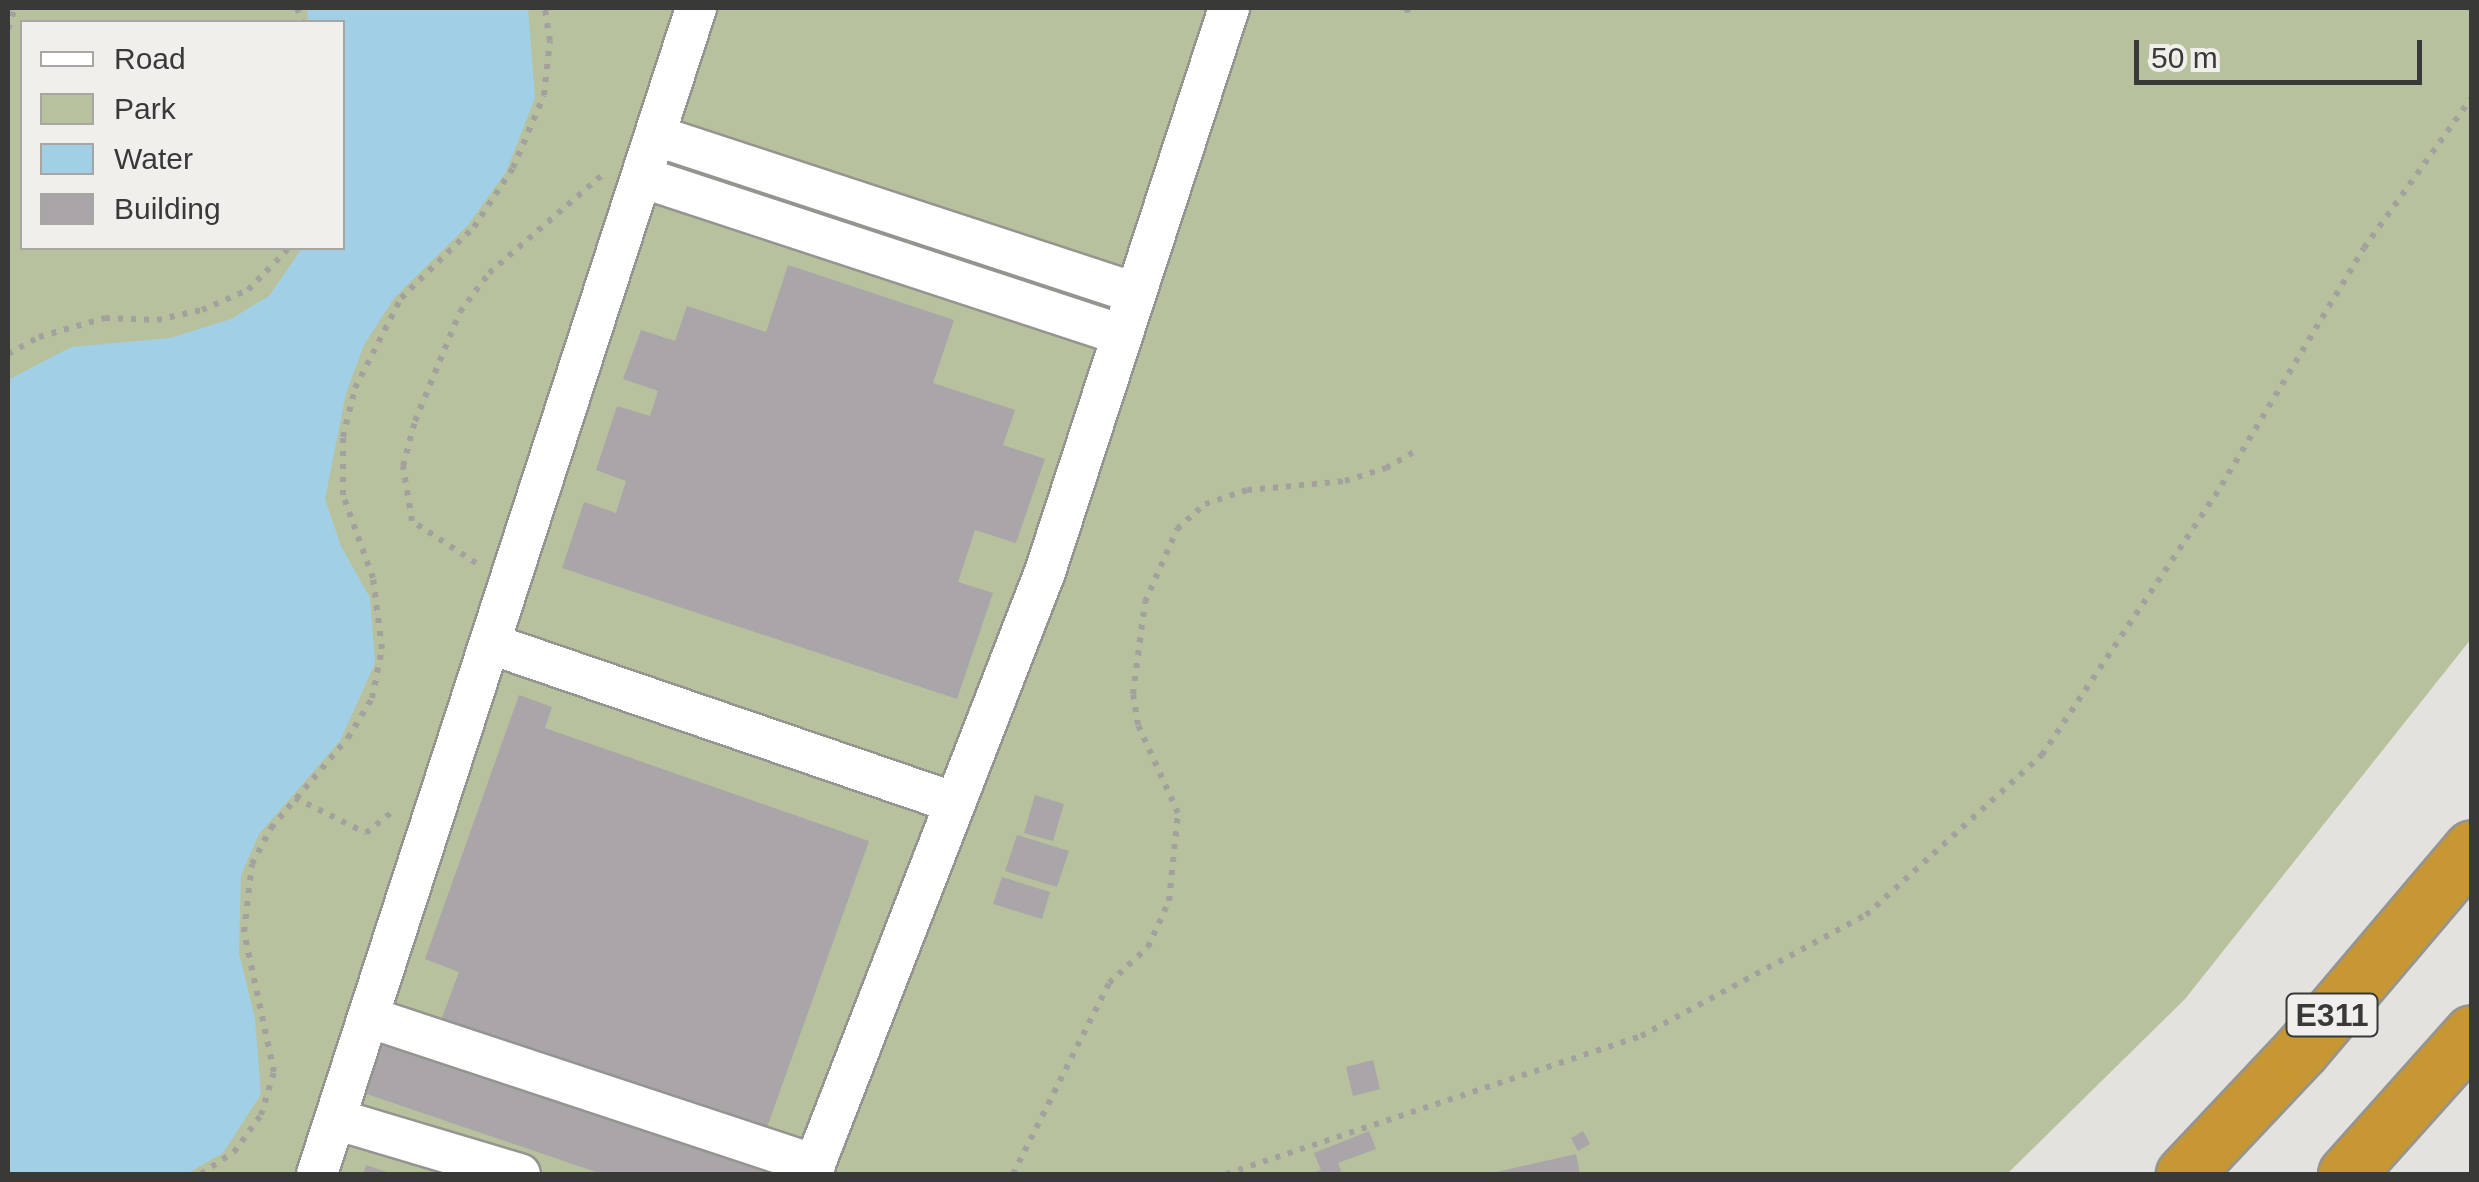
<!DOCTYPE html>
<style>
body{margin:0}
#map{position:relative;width:2479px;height:1182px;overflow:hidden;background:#e4e2de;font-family:Arial,sans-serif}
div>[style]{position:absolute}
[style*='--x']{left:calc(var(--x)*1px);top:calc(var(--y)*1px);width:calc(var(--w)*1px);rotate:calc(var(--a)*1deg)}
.green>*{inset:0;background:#b8c19d}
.water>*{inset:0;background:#a1d0e6}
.building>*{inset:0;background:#a9a5a8}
.path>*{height:6px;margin-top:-3px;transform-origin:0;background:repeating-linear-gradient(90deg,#a3a19e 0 5px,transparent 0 13px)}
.roads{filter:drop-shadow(2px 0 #959490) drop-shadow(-2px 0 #959490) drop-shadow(0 2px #959490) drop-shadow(0 -2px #959490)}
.minor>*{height:40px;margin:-20px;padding:0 20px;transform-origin:20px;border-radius:20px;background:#fff}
.highway>*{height:55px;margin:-27.5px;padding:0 27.5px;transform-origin:27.5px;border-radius:27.5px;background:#c69732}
span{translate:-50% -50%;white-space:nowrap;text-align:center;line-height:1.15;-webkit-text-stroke:8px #f1efeb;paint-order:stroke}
.shield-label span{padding:2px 8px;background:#f1efeb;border:2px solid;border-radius:8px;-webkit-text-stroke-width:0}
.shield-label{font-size:32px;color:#393937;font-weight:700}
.frame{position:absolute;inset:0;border:10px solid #393937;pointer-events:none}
.legend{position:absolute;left:20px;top:20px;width:325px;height:230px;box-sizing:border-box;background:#f1efeb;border:2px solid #a7a6a3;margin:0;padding:12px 18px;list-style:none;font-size:30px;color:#393937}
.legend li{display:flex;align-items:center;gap:20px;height:50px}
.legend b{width:50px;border:2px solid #a7a6a3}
.scale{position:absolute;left:2134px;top:40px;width:288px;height:45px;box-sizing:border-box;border:5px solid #393937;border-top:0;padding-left:12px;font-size:30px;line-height:35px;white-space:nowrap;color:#393937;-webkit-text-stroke:8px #f1efeb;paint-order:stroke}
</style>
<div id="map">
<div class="green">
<div style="clip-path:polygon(evenodd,8px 8px,2471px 8px,2471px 639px,2185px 999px,2007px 1174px,8px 1174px,8px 8px,22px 22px,342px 22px,342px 248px,22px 248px,22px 22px)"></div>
</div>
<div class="water">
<div style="clip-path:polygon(307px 8px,528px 8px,535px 98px,506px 172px,468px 225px,394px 298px,364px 345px,346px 393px,325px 499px,341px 546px,370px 598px,375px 663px,340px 741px,259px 834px,241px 875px,239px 953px,255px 1019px,261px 1094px,223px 1153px,186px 1174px,8px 1174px,8px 380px,71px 347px,170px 338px,231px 319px,269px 296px,302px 248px,342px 248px,342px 22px,308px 22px)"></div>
</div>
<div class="building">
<div style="clip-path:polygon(788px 265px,954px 320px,933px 383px,1015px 410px,1003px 445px,1045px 459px,1016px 543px,975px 530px,958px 582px,993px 593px,957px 699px,562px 568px,584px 502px,616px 513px,626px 481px,596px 470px,617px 406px,650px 416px,658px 391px,623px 379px,641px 330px,675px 341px,687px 306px,766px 332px)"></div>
<div style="clip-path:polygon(519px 695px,552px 707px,545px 728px,869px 841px,764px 1136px,440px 1023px,459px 972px,425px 959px)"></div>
<div style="clip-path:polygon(1035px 795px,1064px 804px,1053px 841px,1024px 833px)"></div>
<div style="clip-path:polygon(1017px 835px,1069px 851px,1057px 887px,1005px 871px)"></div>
<div style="clip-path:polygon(1002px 877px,1050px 892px,1042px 919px,993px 904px)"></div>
<div style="clip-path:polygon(378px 1036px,773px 1170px,772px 1174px,602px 1174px,358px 1091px)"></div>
<div style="clip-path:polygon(1373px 1060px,1380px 1089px,1353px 1096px,1346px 1067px)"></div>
<div style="clip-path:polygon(1369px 1131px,1376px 1149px,1338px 1163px,1342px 1174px,1310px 1174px,1321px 1170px,1314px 1153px)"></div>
<div style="clip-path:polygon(1583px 1131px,1590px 1144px,1578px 1151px,1571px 1138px)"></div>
<div style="clip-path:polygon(1576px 1154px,1580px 1174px,1492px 1174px,1492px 1173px)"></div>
<div style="clip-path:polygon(366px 1165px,393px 1174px,363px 1174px)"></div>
</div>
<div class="path">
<div style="--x:297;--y:8;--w:15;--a:70"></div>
<div style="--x:1407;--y:8;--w:5;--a:79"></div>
<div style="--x:8;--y:29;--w:22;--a:-72"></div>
<div style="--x:8;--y:354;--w:35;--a:-29"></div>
<div style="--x:39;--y:337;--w:69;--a:-16.1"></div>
<div style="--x:105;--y:318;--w:52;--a:2.2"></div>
<div style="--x:157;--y:320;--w:46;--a:-12.5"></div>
<div style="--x:202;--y:310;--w:50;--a:-23.5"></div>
<div style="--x:248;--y:290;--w:59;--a:-45.7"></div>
<div style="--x:476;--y:563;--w:77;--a:-146.7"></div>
<div style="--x:412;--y:521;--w:56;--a:-99.3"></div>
<div style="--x:403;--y:466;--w:47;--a:-75.1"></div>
<div style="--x:415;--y:421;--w:118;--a:-67.6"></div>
<div style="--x:460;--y:312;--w:49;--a:-53.4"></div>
<div style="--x:489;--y:273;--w:150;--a:-40.9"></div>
<div style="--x:295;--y:798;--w:79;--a:26.2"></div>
<div style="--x:366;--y:833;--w:35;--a:-39"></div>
<div style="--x:201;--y:1174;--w:40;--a:-34"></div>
<div style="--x:234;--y:1152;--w:46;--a:-53.9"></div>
<div style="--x:261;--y:1115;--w:45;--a:-73.2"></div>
<div style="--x:274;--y:1072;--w:143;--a:-102.1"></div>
<div style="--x:244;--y:932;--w:68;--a:-83.3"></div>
<div style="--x:252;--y:864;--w:41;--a:-62.2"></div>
<div style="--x:271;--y:828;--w:118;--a:-49.5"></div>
<div style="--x:348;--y:738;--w:47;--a:-59"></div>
<div style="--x:372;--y:698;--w:50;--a:-78.5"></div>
<div style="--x:382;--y:649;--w:72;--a:-97.2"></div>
<div style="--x:373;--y:578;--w:88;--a:-109.9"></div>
<div style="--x:343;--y:495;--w:58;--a:-90"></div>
<div style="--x:343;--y:437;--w:50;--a:-76.2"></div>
<div style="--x:355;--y:388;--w:101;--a:-62.9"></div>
<div style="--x:401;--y:298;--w:102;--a:-44.2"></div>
<div style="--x:474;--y:227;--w:71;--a:-56.5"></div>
<div style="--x:513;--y:168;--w:79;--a:-67"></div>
<div style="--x:544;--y:95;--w:54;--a:-83.7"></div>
<div style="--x:550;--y:41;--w:33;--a:-99"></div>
<div style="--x:1013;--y:1174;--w:214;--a:-63.3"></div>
<div style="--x:1109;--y:983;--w:53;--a:-42.7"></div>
<div style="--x:1148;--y:947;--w:51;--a:-65.5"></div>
<div style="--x:1169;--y:901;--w:88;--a:-84.2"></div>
<div style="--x:1178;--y:813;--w:97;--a:-114.4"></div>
<div style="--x:1138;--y:725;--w:31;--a:-99"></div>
<div style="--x:1133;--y:694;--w:93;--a:-82.6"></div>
<div style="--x:1145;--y:602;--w:80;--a:-66.3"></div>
<div style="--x:1177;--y:529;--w:38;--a:-42"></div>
<div style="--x:1205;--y:504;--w:44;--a:-18.4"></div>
<div style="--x:1247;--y:490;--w:98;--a:-5.2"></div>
<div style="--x:1345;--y:481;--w:43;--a:-17.6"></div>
<div style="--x:1386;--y:468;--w:38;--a:-30"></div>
<div style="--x:1226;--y:1174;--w:437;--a:-18.4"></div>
<div style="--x:1641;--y:1036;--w:255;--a:-28.3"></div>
<div style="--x:1866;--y:915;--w:238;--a:-42.3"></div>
<div style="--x:2042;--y:755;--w:311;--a:-56.3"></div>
<div style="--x:2215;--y:496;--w:289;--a:-59"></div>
<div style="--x:2364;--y:248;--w:186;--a:-54.4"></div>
</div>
<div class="roads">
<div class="minor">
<div style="--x:657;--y:136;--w:503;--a:18.18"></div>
<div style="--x:644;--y:178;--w:503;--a:18.18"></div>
<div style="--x:491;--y:644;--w:490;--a:18.9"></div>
<div style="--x:368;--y:1017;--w:471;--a:18.3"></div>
<div style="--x:335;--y:1119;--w:193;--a:16.6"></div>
<div style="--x:317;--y:1174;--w:1226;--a:-71.99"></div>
<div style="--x:811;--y:1174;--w:646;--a:-68.76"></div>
<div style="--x:1045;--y:572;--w:593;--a:-71.93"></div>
</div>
<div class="highway">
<div style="--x:2184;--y:1174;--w:169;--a:-46.7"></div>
<div style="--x:2300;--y:1051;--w:266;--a:-49.7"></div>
<div style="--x:2346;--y:1174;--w:189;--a:-48.2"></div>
</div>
</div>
<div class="shield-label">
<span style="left:2332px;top:1015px">E311</span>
</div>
<div class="frame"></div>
<ul class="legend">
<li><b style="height:12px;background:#fff"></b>Road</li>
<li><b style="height:28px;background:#b8c19d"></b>Park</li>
<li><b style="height:28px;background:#a1d0e6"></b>Water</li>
<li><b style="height:28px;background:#a9a5a8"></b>Building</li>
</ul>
<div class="scale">50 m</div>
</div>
